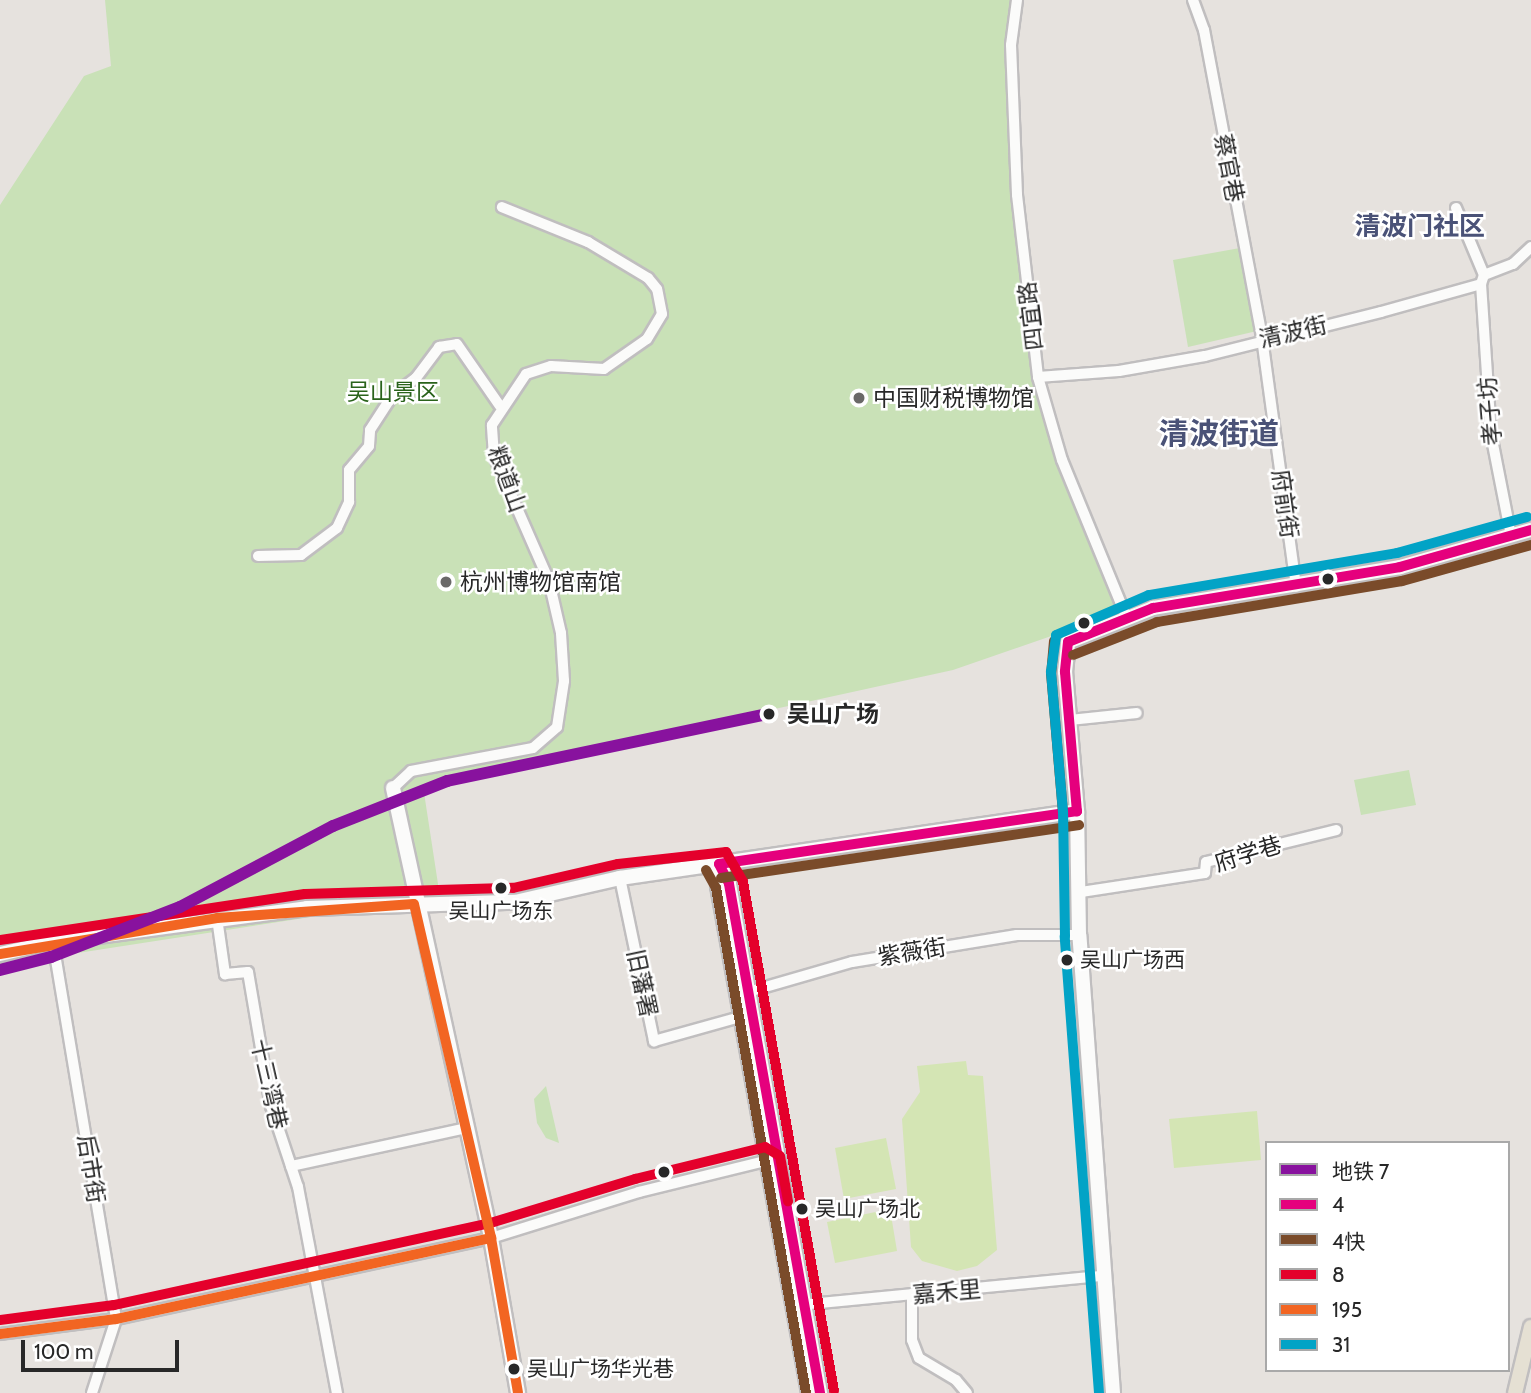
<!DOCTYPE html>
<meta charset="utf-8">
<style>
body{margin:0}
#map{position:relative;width:1531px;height:1393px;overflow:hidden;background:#e6e2de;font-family:Cabin,"Noto Sans SC",sans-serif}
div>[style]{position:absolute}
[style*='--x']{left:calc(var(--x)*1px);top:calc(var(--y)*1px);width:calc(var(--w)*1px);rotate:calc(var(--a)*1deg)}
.green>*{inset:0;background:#c9e1b7}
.pitch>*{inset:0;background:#d4e5b4}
.roads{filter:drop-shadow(2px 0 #c0bebf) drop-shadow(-2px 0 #c0bebf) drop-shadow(0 2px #c0bebf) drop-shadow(0 -2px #c0bebf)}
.street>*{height:10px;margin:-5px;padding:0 5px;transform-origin:5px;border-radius:5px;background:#fbfbfa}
.secondary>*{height:14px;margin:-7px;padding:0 7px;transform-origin:7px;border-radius:7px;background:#fbfbfa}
.primary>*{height:14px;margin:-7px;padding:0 7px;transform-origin:7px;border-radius:7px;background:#e5e0d3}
.bus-1>*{height:10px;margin:-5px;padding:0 5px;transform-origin:5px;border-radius:5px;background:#e5007d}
.bus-2>*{height:10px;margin:-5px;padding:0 5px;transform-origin:5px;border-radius:5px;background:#7a4b2a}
.bus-3>*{height:10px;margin:-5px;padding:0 5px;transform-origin:5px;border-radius:5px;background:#e4002b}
.bus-4>*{height:10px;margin:-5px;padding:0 5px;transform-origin:5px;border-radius:5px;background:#f26522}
.bus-5>*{height:10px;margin:-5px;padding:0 5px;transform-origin:5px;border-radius:5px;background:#02a3c6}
.metro-1>*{height:12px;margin:-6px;padding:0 6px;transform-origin:6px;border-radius:6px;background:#88129e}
.dots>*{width:19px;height:19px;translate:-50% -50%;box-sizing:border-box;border:4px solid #fff;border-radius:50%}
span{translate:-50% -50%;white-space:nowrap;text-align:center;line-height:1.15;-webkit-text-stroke:5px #fff;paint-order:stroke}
.bus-label{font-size:21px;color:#282828}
.left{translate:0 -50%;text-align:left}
.street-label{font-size:23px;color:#282828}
.park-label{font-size:23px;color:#2a631b}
.poi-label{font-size:23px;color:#282828}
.stop-label{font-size:23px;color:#282828;font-weight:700}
.quarter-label{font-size:26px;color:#4a5277;font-weight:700}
.district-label{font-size:30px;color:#4a5277;font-weight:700}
.legend{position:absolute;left:1265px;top:1141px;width:245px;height:231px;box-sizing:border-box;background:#fff;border:2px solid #a9a9a9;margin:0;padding:9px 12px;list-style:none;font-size:21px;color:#282828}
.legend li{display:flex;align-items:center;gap:14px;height:35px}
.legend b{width:35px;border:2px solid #a9a9a9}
.scale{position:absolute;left:21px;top:1340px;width:158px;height:32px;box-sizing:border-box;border:4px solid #282828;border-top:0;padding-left:9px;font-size:21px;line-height:24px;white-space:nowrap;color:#282828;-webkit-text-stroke:5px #fff;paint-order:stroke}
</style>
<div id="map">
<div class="green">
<div style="clip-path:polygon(105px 0,1015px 0,1010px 98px,1047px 423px,1122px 601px,1112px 615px,953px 670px,423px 786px,440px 897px,0 965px,0 205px,84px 76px,111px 66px)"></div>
<div style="clip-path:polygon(1240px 248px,1257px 331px,1188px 347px,1173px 260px)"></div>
<div style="clip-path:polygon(1409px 770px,1416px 805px,1361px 815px,1354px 780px)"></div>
<div style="clip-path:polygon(546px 1086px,559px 1143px,546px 1138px,537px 1123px,534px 1099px)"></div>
</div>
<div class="pitch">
<div style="clip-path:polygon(966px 1061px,968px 1075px,983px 1076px,997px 1250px,977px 1266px,957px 1271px,922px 1261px,911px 1247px,902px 1119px,920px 1092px,917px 1066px)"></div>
<div style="clip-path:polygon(1257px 1111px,1261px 1160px,1174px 1168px,1169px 1119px)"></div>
<div style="clip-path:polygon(886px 1138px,896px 1189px,844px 1199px,835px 1148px)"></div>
<div style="clip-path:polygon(890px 1209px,897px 1251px,835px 1263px,827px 1222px)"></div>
</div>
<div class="roads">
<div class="street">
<div style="--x:1017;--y:0;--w:45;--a:97.6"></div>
<div style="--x:1011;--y:45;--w:150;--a:87.7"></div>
<div style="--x:1017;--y:195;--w:183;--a:83.4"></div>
<div style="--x:1038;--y:377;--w:86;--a:73.9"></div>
<div style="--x:1062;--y:460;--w:169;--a:67.7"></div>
<div style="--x:1193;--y:0;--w:32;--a:70"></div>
<div style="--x:1204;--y:30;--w:313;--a:79.3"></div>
<div style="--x:1262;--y:338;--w:251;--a:82.2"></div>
<div style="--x:1456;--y:208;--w:73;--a:67.3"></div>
<div style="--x:1481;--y:284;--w:150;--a:86.2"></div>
<div style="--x:1491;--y:434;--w:104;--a:78.9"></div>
<div style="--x:1038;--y:377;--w:81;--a:-4.2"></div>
<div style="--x:1119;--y:371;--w:87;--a:-9.9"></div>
<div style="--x:1205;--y:356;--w:181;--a:-14"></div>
<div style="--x:1381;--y:312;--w:104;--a:-15.6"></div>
<div style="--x:1481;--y:284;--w:9;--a:-72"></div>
<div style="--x:1484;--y:275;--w:31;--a:-21"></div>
<div style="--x:1513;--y:264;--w:25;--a:-43"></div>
<div style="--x:258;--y:556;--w:43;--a:-1.3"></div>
<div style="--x:301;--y:555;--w:45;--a:-36.9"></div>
<div style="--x:337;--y:528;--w:29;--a:-65"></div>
<div style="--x:349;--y:502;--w:32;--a:-90"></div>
<div style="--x:349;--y:470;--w:31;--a:-50"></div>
<div style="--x:369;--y:446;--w:16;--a:-86"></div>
<div style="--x:370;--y:430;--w:40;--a:-57.1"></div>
<div style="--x:392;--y:396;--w:30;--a:-37"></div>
<div style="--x:416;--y:378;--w:39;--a:-53"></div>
<div style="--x:439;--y:347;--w:18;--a:-9"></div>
<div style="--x:457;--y:344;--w:75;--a:55.3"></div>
<div style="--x:1070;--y:720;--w:67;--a:-6"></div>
<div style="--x:393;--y:788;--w:25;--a:-43"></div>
<div style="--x:411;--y:771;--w:124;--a:-10.7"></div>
<div style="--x:533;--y:748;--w:32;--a:-41"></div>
<div style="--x:557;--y:727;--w:47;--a:-81.3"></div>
<div style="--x:564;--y:681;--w:48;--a:-93.6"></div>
<div style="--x:561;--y:633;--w:53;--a:-103"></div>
<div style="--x:549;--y:581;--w:137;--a:-113.7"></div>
<div style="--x:494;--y:456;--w:31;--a:-94"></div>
<div style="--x:492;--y:425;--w:61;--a:-56.3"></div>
<div style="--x:526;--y:374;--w:26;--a:-18"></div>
<div style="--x:551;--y:366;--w:53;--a:3.2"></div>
<div style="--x:604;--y:369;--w:52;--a:-34.9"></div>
<div style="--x:647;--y:339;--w:29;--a:-59"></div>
<div style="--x:662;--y:314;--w:25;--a:-101"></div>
<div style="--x:657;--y:289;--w:14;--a:-129"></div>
<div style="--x:648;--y:278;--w:70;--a:-149"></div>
<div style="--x:588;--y:242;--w:93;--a:-157.9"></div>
<div style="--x:620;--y:878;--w:167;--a:78.2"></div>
<div style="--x:654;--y:1041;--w:89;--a:-15.6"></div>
<div style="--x:1081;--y:892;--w:125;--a:-8.7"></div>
<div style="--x:1205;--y:873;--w:11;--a:-85"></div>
<div style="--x:1206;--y:862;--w:134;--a:-13.8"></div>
<div style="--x:217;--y:918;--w:57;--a:81.9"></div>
<div style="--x:225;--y:974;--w:23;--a:-5"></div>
<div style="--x:248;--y:972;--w:136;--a:80.3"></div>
<div style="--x:271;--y:1106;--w:85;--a:71.6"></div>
<div style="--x:298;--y:1187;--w:210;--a:79.3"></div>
<div style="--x:53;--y:942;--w:382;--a:80.5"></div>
<div style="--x:116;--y:1319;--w:78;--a:108"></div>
<div style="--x:748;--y:992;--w:108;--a:-16.1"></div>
<div style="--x:852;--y:962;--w:167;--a:-9.3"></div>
<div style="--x:1017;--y:935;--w:62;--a:0"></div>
<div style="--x:291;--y:1166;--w:180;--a:-12.2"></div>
<div style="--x:912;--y:1294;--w:46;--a:90"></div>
<div style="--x:912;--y:1340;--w:19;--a:69"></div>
<div style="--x:919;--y:1358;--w:43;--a:30.7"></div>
<div style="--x:956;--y:1380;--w:17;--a:50"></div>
<div style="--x:799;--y:1305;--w:303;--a:-5.5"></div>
<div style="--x:0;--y:1334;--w:117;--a:-7.4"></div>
<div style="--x:116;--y:1319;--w:384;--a:-12.2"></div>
<div style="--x:491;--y:1238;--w:155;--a:-17.3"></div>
<div style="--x:639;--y:1192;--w:138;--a:-13.8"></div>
</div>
<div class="secondary">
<div style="--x:393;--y:788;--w:461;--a:77.7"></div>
<div style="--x:491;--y:1238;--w:157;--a:80.1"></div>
<div style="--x:719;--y:864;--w:22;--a:63"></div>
<div style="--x:729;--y:884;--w:517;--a:79.86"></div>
<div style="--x:719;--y:865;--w:21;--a:93"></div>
<div style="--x:718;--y:886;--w:515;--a:79.82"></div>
<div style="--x:0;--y:954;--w:54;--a:-12.8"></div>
<div style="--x:53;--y:942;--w:256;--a:-7.6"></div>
<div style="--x:307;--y:908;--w:208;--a:-1.7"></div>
<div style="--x:515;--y:902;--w:108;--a:-12.9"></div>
<div style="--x:620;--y:878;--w:462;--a:-8.3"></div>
<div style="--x:1113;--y:1393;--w:459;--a:-94.2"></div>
<div style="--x:1079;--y:935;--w:124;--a:-90.9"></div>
<div style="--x:1077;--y:811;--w:140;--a:-94.9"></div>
<div style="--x:1065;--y:672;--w:30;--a:-84"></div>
<div style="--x:1068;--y:642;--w:92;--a:-21.8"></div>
<div style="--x:1153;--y:608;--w:250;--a:-9.4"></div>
<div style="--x:1400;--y:567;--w:136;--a:-15.8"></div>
</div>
<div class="primary">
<div style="--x:1515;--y:1393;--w:68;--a:-76.4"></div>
</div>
</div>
<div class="bus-1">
<div style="--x:1068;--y:642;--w:92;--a:-21.8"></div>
<div style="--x:1153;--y:608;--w:250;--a:-9.4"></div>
<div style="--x:1400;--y:567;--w:136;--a:-15.8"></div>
<div style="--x:1068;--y:642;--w:30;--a:96"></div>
<div style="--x:1065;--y:672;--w:140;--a:85.1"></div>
<div style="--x:719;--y:864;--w:22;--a:63"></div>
<div style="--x:729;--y:884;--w:517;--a:79.86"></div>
<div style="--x:719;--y:864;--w:362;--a:-8.4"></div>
</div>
<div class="bus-2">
<div style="--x:1054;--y:641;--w:32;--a:95"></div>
<div style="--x:1051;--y:673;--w:140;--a:85.1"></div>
<div style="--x:1073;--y:655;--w:90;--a:-21.4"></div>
<div style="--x:1157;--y:622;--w:248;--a:-9.5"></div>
<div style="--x:1402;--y:581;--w:134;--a:-15.6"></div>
<div style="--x:706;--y:870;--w:21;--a:61"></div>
<div style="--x:716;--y:888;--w:513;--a:79.89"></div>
<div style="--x:721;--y:878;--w:362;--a:-8.4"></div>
</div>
<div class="bus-3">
<div style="--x:0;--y:940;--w:308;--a:-8.6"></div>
<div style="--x:305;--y:894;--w:208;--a:-1.7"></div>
<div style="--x:513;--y:888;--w:108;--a:-12.9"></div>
<div style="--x:618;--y:864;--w:109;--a:-6.3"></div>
<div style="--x:726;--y:852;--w:34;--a:60"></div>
<div style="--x:743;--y:882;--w:517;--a:79.86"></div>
<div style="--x:0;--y:1320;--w:115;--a:-7.5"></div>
<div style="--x:114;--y:1305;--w:382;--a:-12.3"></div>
<div style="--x:487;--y:1224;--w:155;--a:-16.9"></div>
<div style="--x:635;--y:1179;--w:134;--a:-13.8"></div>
<div style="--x:765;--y:1147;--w:17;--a:31"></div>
<div style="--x:780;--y:1156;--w:46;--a:79.9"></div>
</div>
<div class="bus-4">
<div style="--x:0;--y:954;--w:220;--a:-9.4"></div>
<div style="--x:217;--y:918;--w:197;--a:-4.1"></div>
<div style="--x:414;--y:904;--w:343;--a:77"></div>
<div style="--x:491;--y:1238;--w:157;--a:80.1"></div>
<div style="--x:0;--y:1334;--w:117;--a:-7.4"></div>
<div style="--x:116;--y:1319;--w:384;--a:-12.2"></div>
</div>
<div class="bus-5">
<div style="--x:1099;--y:1393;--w:458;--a:-94.3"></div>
<div style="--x:1065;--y:936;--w:124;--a:-90.9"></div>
<div style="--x:1063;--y:812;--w:141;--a:-94.9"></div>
<div style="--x:1051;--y:672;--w:37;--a:-82"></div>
<div style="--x:1056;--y:635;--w:101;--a:-23.3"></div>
<div style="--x:1149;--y:595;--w:252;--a:-9.6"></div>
<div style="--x:1397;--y:553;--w:135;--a:-15.5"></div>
</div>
<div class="metro-1">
<div style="--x:0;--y:970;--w:53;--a:-14.3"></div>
<div style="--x:51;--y:957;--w:138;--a:-21.2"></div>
<div style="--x:180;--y:907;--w:173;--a:-27.9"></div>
<div style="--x:333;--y:826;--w:123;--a:-21.5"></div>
<div style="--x:447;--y:781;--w:329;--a:-11.8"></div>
</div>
<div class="dots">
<div style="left:859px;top:398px;background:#6a6968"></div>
<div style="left:1328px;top:579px;background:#282828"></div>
<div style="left:446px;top:582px;background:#6a6968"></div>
<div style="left:1084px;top:623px;background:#282828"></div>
<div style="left:769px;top:714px;background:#282828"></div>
<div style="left:501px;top:888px;background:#282828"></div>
<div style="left:1067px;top:960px;background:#282828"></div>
<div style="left:664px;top:1172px;background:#282828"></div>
<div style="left:802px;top:1209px;background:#282828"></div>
<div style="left:514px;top:1369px;background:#282828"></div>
</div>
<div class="bus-label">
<span style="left:501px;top:911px">吴山广场东</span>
<span class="left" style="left:1080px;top:960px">吴山广场西</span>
<span class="left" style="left:815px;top:1209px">吴山广场北</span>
<span class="left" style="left:527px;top:1369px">吴山广场华光巷</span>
</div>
<div class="street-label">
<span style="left:1229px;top:168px;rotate:79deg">蔡官巷</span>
<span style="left:1031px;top:316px;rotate:-97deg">四宜路</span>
<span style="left:1293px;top:332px;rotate:-13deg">清波街</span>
<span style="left:1490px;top:411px;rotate:-95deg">孝子坊</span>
<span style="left:507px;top:479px;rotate:70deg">粮道山</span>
<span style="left:1285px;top:504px;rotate:82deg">府前街</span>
<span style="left:1248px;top:854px;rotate:-17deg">府学巷</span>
<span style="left:912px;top:952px;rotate:-9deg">紫薇街</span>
<span style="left:642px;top:983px;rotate:78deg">旧藩署</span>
<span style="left:269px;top:1084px;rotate:77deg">十三湾巷</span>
<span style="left:91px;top:1169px;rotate:81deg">后市街</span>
<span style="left:947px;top:1292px;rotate:-5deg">嘉禾里</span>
</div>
<div class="park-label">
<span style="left:393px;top:392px">吴山景区</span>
</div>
<div class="poi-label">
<span class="left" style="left:873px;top:398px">中国财税博物馆</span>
<span class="left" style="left:460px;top:582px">杭州博物馆南馆</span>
</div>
<div class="stop-label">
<span class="left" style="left:787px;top:714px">吴山广场</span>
</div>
<div class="quarter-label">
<span style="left:1420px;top:227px">清波门社区</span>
</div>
<div class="district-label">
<span style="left:1219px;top:434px">清波街道</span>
</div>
<ul class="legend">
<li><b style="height:9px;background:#88129e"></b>地铁 7</li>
<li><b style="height:9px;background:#e5007d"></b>4</li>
<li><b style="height:9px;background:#7a4b2a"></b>4快</li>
<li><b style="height:9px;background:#e4002b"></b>8</li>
<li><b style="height:9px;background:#f26522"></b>195</li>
<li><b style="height:9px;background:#02a3c6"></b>31</li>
</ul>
<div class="scale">100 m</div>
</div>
